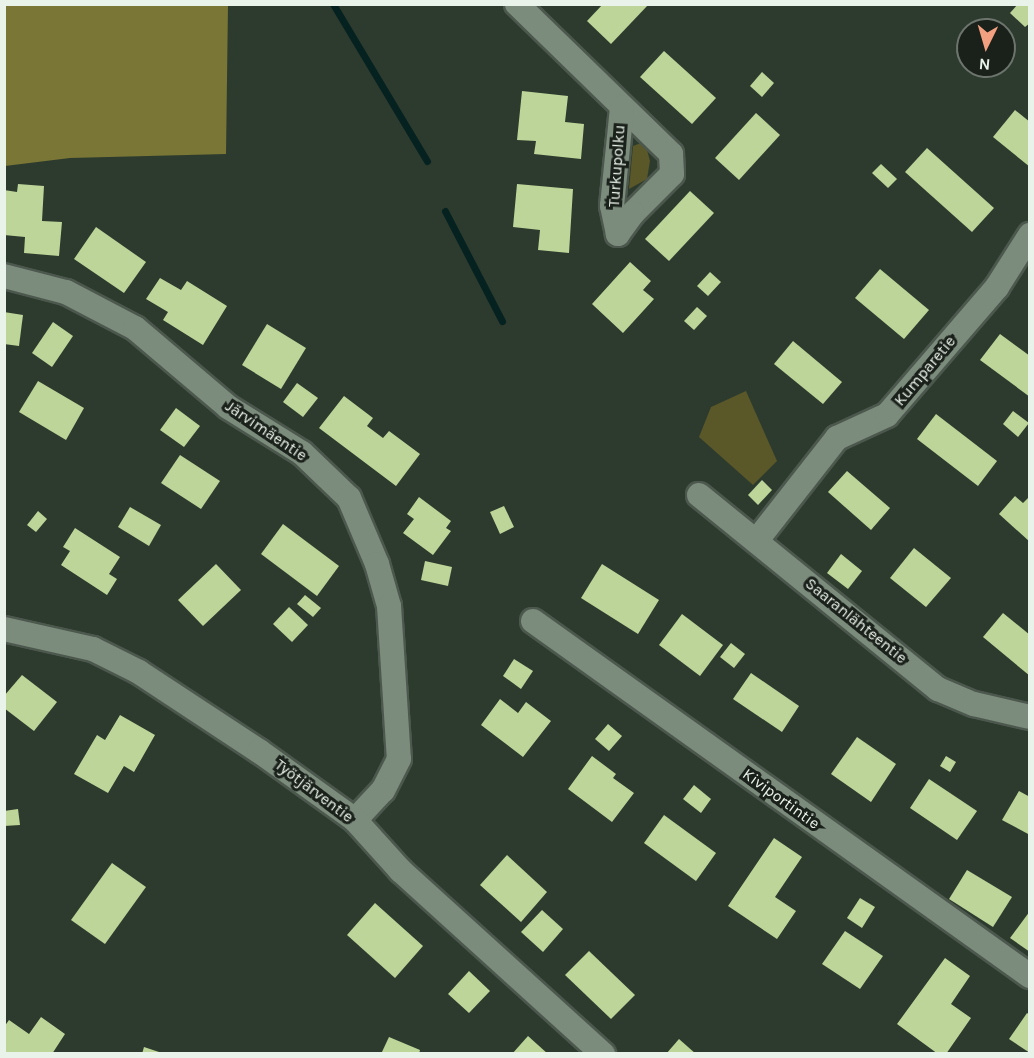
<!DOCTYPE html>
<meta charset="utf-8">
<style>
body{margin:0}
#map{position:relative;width:1034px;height:1058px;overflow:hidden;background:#2d3b2e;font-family:Karla,sans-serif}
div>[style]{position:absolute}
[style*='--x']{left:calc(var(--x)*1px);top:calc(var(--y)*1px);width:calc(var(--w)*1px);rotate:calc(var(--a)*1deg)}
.green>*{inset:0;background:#5a5729}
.forest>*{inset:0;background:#7a7636}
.stream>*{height:7px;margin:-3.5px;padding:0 3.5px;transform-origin:3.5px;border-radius:3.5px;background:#052120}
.building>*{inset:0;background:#bdd599}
.roads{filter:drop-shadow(2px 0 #4c584d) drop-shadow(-2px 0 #4c584d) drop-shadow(0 2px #4c584d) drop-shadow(0 -2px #4c584d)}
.minor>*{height:24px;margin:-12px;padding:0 12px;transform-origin:12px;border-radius:12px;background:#7b8b7c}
span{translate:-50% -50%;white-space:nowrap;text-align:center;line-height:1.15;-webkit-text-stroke:6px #1a201a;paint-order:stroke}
.street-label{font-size:16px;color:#eaf3ea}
.frame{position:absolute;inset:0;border:6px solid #eaf3ea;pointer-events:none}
.north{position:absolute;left:956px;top:18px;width:60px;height:60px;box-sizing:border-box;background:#1a201a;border:2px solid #6d746d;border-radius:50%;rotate:185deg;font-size:16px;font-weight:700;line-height:24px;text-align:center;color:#eaf3ea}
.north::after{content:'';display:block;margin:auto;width:21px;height:27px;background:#f2a080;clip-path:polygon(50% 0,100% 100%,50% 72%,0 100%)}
</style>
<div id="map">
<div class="green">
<div style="clip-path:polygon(641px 143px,646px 146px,650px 161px,647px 179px,629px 189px,633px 146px)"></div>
<div style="clip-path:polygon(746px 391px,777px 461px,753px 485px,699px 437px,711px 407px)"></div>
</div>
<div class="forest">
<div style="clip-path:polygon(4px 5px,228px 5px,226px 154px,70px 158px,5px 166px)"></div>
</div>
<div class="stream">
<div style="--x:333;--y:4;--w:183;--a:59.1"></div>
<div style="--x:445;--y:211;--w:124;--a:62.6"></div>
</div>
<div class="building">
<div style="clip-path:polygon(603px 4px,649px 4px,611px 44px,587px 21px)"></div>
<div style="clip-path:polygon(1018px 4px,1030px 4px,1030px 23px,1025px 27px,1010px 13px)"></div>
<div style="clip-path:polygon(664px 51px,716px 98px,692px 124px,640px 77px)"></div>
<div style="clip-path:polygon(762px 72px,774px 83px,762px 97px,750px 86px)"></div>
<div style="clip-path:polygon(522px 91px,568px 96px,565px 122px,584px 124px,581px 159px,534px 154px,536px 141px,517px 140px)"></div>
<div style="clip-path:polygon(1015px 110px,1030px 122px,1030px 167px,993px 137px)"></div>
<div style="clip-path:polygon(756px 113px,780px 135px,739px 180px,715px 158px)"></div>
<div style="clip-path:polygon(927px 148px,994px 208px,972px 232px,905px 172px)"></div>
<div style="clip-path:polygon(881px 164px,897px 179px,888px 188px,872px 173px)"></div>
<div style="clip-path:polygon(18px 184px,44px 186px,42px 221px,62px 222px,59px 256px,24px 253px,25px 237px,4px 235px,4px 190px,17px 192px)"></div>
<div style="clip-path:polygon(517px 184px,573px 189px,569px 253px,538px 250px,540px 230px,513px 227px)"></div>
<div style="clip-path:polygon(690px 191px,714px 213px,669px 261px,645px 239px)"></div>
<div style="clip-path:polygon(96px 227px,146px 262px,124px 293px,74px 259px)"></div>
<div style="clip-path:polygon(630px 262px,651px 281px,643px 290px,654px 299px,623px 333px,592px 304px)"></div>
<div style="clip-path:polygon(880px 269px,929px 310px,904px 339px,855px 298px)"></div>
<div style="clip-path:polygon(710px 272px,721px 282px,708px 296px,697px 286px)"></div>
<div style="clip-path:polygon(160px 278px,181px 290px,187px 281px,227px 306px,203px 345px,163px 320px,168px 312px,146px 299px)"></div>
<div style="clip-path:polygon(697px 307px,707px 316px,694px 330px,684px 321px)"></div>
<div style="clip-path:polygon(4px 312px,23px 315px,19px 346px,4px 344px)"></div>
<div style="clip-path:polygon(53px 322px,73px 336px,52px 367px,32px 353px)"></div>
<div style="clip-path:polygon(267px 324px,306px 348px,281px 389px,242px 365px)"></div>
<div style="clip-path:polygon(1000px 334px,1030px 356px,1030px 397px,980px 360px)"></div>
<div style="clip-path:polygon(793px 341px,842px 382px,823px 404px,774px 364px)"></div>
<div style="clip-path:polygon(38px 381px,84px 408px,66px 440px,19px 412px)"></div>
<div style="clip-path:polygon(297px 383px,318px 398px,303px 417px,283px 402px)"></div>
<div style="clip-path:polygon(344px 396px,373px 418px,367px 426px,383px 438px,389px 431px,420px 454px,396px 486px,319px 428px)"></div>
<div style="clip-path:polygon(176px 408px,200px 426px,184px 447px,160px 430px)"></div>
<div style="clip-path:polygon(1013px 411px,1029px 423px,1018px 437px,1003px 424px)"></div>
<div style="clip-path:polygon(936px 414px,997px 461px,978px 486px,917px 439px)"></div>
<div style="clip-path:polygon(180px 455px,220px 481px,201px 509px,161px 483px)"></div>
<div style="clip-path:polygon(847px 471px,890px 508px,871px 530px,828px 492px)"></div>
<div style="clip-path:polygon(762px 480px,772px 490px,758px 505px,748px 495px)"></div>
<div style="clip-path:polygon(1015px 496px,1023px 503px,1030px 496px,1030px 542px,999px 514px)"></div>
<div style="clip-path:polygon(419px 497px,451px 521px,446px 528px,451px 531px,433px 555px,403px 533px,414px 519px,407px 514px)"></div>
<div style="clip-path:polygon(504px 506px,514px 527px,500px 534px,490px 512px)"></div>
<div style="clip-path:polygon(130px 507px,161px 525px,149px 546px,118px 527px)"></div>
<div style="clip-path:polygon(38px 511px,47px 519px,36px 532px,27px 525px)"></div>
<div style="clip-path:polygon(283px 524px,339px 566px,317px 596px,261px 554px)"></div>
<div style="clip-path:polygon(75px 528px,120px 557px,109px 574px,117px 579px,107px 595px,61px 565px,70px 551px,63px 547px)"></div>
<div style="clip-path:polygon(914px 548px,951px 578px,926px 607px,890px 578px)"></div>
<div style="clip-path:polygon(841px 554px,862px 571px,848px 589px,827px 573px)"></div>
<div style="clip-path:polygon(425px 561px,452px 567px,448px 586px,421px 580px)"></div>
<div style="clip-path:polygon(216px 564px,241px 590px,203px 626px,178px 600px)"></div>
<div style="clip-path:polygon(602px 564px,659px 600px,638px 634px,581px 598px)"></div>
<div style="clip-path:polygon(305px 595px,321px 608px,313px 617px,297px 604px)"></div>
<div style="clip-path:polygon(289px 607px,308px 625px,292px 642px,273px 624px)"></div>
<div style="clip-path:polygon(1003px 613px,1030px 635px,1030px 676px,983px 637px)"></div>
<div style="clip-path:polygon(682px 614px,723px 645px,700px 676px,659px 645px)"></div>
<div style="clip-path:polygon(731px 643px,745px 654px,734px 668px,720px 657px)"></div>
<div style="clip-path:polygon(514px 659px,533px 671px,521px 689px,503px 676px)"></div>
<div style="clip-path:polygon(751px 673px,799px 706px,782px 732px,733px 699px)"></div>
<div style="clip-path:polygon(22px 675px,57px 702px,34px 731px,4px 708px,4px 696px)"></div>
<div style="clip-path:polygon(500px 699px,518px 713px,526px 702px,551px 721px,523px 757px,481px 725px)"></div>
<div style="clip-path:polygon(120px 715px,155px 735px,134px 772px,124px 766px,108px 793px,74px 774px,97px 735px,105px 740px)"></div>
<div style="clip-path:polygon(608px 724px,622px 736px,609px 751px,595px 739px)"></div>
<div style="clip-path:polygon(857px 737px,896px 764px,871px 802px,831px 774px)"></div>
<div style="clip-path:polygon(592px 756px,616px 774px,613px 778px,634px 793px,612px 822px,568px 789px)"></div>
<div style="clip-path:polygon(946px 756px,956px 762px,950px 772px,940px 766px)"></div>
<div style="clip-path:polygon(929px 779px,977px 811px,957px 840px,910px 808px)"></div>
<div style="clip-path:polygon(694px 785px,711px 799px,701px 813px,683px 799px)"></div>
<div style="clip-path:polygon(1019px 791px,1030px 797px,1030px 835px,1002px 820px)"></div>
<div style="clip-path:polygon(18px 809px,20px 825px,4px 826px,4px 811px)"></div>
<div style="clip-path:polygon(664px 815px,716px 853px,696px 881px,644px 843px)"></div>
<div style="clip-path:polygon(774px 838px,802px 857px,775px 897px,796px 911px,777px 939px,728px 906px)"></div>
<div style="clip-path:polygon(507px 855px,547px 892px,521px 922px,480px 885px)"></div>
<div style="clip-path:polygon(112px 863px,146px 887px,105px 944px,71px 920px)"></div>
<div style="clip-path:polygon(967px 870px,1012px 897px,993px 927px,949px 899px)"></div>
<div style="clip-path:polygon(860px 898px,875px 907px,862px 928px,847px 918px)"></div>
<div style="clip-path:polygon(375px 903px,423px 946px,395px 978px,347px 935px)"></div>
<div style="clip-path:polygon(542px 910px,563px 929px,543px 952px,521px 932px)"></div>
<div style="clip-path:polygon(1030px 911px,1030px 952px,1010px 938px)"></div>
<div style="clip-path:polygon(845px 931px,883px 956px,860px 989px,822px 964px)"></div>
<div style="clip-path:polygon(589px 951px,635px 995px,611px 1019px,565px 975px)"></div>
<div style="clip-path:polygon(945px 958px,970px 976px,951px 1004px,971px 1018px,946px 1054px,938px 1054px,897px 1024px)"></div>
<div style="clip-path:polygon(469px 971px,490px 991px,469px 1013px,448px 994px)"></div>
<div style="clip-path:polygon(1027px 1013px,1030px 1015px,1030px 1053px,1009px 1039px)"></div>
<div style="clip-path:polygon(41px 1017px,65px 1034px,52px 1054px,4px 1054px,4px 1027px,9px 1020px,29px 1034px)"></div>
<div style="clip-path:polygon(528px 1036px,548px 1054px,512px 1054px)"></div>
<div style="clip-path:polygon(389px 1037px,420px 1050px,419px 1054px,381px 1054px)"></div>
<div style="clip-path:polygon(679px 1039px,696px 1054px,666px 1054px)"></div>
<div style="clip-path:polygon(144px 1047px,162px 1053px,162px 1054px,142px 1054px)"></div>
</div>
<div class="roads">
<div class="minor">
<div style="--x:517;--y:4;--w:215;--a:44.2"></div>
<div style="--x:671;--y:154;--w:20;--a:87"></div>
<div style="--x:672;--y:174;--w:55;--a:135"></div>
<div style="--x:633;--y:213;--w:26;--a:126"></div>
<div style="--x:618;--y:234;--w:29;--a:-102"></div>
<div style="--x:612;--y:206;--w:99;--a:-84.2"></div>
<div style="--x:4;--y:276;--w:64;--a:14.5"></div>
<div style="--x:66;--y:292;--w:78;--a:27.6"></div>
<div style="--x:135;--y:328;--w:122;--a:40.3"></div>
<div style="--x:228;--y:407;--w:87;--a:31.9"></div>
<div style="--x:302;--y:453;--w:65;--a:43.8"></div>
<div style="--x:349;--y:498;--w:72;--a:67"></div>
<div style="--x:377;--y:564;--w:44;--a:74.1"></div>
<div style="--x:389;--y:606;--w:153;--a:86.3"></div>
<div style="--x:399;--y:759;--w:35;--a:117"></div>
<div style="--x:383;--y:790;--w:41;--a:133"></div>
<div style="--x:699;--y:495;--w:308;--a:39.1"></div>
<div style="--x:938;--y:689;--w:39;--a:23"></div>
<div style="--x:974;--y:704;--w:57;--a:13.1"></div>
<div style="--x:757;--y:540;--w:130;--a:-51.9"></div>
<div style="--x:837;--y:438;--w:55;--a:-24.7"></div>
<div style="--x:887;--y:415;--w:169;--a:-49.3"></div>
<div style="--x:997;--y:287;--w:62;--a:-57.6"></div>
<div style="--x:533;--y:621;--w:611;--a:35.54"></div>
<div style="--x:4;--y:629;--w:91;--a:12.7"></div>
<div style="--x:93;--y:649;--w:51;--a:26.6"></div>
<div style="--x:139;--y:672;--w:144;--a:33.4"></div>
<div style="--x:259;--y:751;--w:118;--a:35.7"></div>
<div style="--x:355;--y:820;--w:69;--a:48"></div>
<div style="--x:401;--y:871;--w:273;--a:42.2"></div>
</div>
</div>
<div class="street-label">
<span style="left:617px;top:166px;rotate:-86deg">Turkupolku</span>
<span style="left:925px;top:371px;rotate:-50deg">Kumparetie</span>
<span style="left:266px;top:431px;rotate:34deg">Järvimäentie</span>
<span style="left:856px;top:621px;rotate:39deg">Saaranlähteentie</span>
<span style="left:314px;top:791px;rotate:37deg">Työtjärventie</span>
<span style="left:781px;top:799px;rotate:36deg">Kiviportintie</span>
</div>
<div class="frame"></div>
<div class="north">N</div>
</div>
